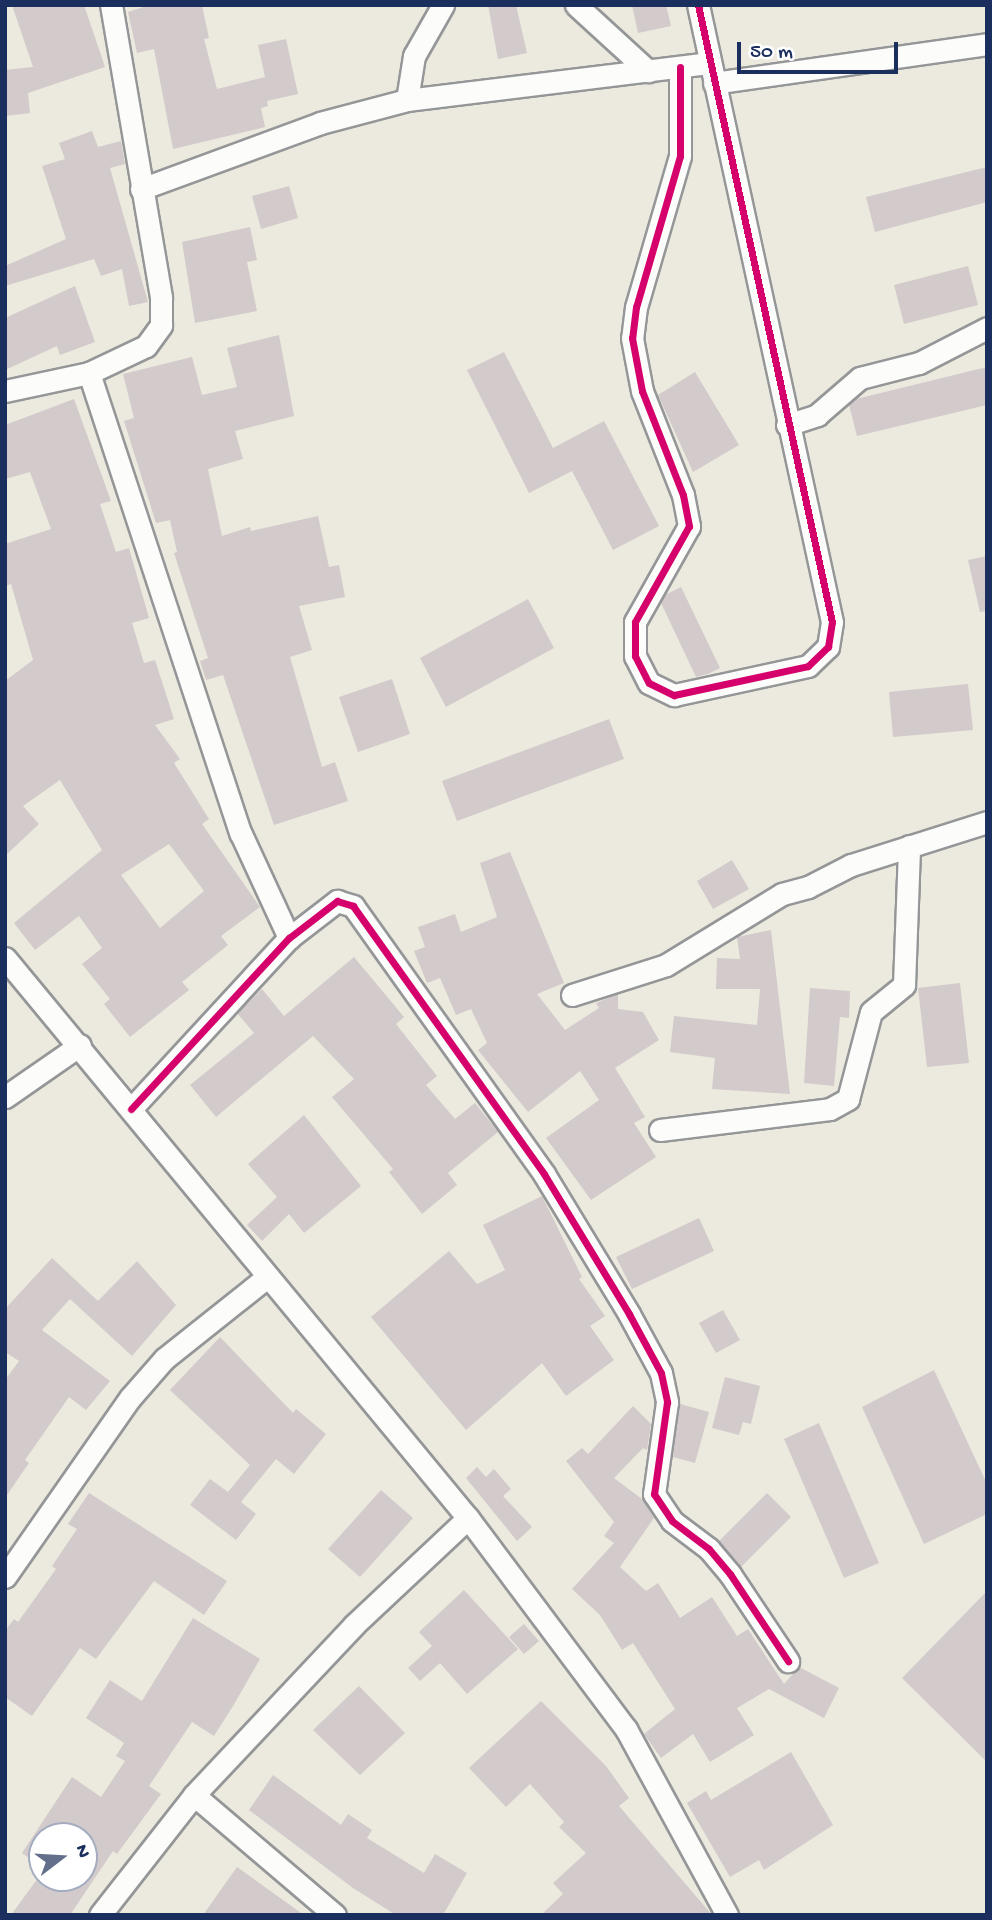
<!DOCTYPE html>
<style>
body{margin:0}
#map{position:relative;width:992px;height:1920px;overflow:hidden;background:#eceade;font-family:"Gochi Hand",sans-serif}
div>[style]{position:absolute}
[style*='--x']{left:calc(var(--x)*1px);top:calc(var(--y)*1px);width:calc(var(--w)*1px);rotate:calc(var(--a)*1deg)}
.building>*{inset:0;background:#d2cacb}
.roads{filter:drop-shadow(2px 0 #949698) drop-shadow(-2px 0 #949698) drop-shadow(0 2px #949698) drop-shadow(0 -2px #949698)}
.minor>*{height:21px;margin:-10.5px;padding:0 10.5px;transform-origin:10.5px;border-radius:10.5px;background:#fcfcfa}
.cycleway>*{height:7px;margin:-3.5px;padding:0 3.5px;transform-origin:3.5px;border-radius:3.5px;background:#d6006c}
span{translate:-50% -50%;white-space:nowrap;text-align:center;line-height:1.15;-webkit-text-stroke:5px #fff;paint-order:stroke}
.frame{position:absolute;inset:0;border:7px solid #1b2f5e;pointer-events:none}
.north{position:absolute;left:28px;top:1822px;width:70px;height:70px;box-sizing:border-box;background:#fff;border:2px solid #a4acbf;border-radius:50%;rotate:73deg;font-size:19px;font-weight:700;line-height:28px;text-align:center;color:#1b2f5e}
.north::after{content:'';display:block;margin:auto;width:24px;height:32px;background:#64708b;clip-path:polygon(50% 0,100% 100%,50% 72%,0 100%)}
.scale{position:absolute;left:737px;top:42px;width:161px;height:32px;box-sizing:border-box;border:4px solid #1b2f5e;border-top:0;padding-left:9px;font-size:21px;line-height:24px;white-space:nowrap;color:#1b2f5e;-webkit-text-stroke:5px #fff;paint-order:stroke}
</style>
<div id="map">
<div class="building">
<div style="clip-path:polygon(12px 5px,84px 5px,105px 67px,28px 93px,30px 113px,5px 116px,5px 70px,33px 67px)"></div>
<div style="clip-path:polygon(150px 5px,202px 5px,209px 38px,204px 39px,217px 89px,265px 77px,258px 45px,286px 39px,298px 94px,267px 101px,268px 106px,261px 108px,265px 127px,173px 149px,154px 49px,137px 53px,128px 12px)"></div>
<div style="clip-path:polygon(488px 5px,516px 5px,527px 53px,498px 59px)"></div>
<div style="clip-path:polygon(632px 5px,666px 5px,671px 26px,638px 33px)"></div>
<div style="clip-path:polygon(92px 131px,98px 147px,121px 141px,125px 164px,110px 168px,148px 302px,129px 306px,122px 269px,101px 276px,94px 259px,5px 286px,5px 266px,66px 239px,42px 166px,65px 159px,59px 143px)"></div>
<div style="clip-path:polygon(987px 167px,987px 202px,875px 232px,866px 197px)"></div>
<div style="clip-path:polygon(289px 186px,298px 218px,261px 229px,252px 196px)"></div>
<div style="clip-path:polygon(250px 227px,257px 260px,247px 262px,257px 311px,195px 323px,182px 242px)"></div>
<div style="clip-path:polygon(968px 266px,978px 305px,904px 324px,894px 285px)"></div>
<div style="clip-path:polygon(75px 286px,95px 342px,60px 355px,57px 346px,5px 370px,5px 318px)"></div>
<div style="clip-path:polygon(279px 335px,294px 416px,235px 431px,243px 459px,208px 469px,222px 536px,250px 527px,251px 531px,318px 516px,329px 567px,339px 565px,345px 597px,299px 606px,312px 650px,290px 657px,322px 767px,335px 762px,348px 801px,274px 825px,223px 675px,206px 680px,200px 661px,208px 658px,174px 553px,177px 552px,170px 520px,156px 523px,124px 421px,134px 418px,123px 374px,192px 357px,202px 395px,237px 387px,227px 348px)"></div>
<div style="clip-path:polygon(504px 352px,553px 448px,604px 421px,659px 526px,613px 550px,572px 471px,529px 493px,467px 370px)"></div>
<div style="clip-path:polygon(987px 367px,987px 405px,857px 436px,849px 405px,856px 399px)"></div>
<div style="clip-path:polygon(695px 372px,739px 445px,693px 472px,658px 395px)"></div>
<div style="clip-path:polygon(evenodd,74px 399px,111px 501px,100px 504px,116px 552px,129px 548px,149px 618px,132px 623px,144px 663px,155px 660px,174px 719px,155px 725px,180px 759px,174px 763px,209px 819px,202px 824px,260px 907px,221px 936px,228px 945px,182px 982px,189px 990px,130px 1037px,104px 1004px,110px 999px,82px 964px,102px 948px,79px 916px,35px 950px,14px 923px,102px 850px,60px 780px,23px 806px,39px 824px,5px 856px,5px 681px,33px 660px,11px 584px,5px 586px,5px 544px,51px 529px,30px 472px,5px 479px,5px 425px,74px 399px,169px 844px,204px 891px,160px 928px,121px 875px,169px 844px)"></div>
<div style="clip-path:polygon(987px 556px,987px 611px,980px 612px,968px 560px)"></div>
<div style="clip-path:polygon(681px 587px,720px 668px,708px 674px,696px 677px,661px 603px,665px 595px)"></div>
<div style="clip-path:polygon(528px 599px,554px 648px,446px 707px,420px 658px)"></div>
<div style="clip-path:polygon(392px 679px,410px 734px,358px 752px,339px 697px)"></div>
<div style="clip-path:polygon(968px 684px,973px 730px,893px 737px,889px 692px)"></div>
<div style="clip-path:polygon(609px 719px,624px 759px,457px 821px,442px 781px)"></div>
<div style="clip-path:polygon(510px 852px,564px 983px,537px 994px,565px 1030px,599px 1008px,596px 1003px,618px 994px,618px 1009px,643px 1012px,659px 1040px,615px 1068px,645px 1117px,634px 1123px,656px 1157px,591px 1200px,546px 1138px,599px 1100px,580px 1071px,528px 1112px,478px 1050px,487px 1043px,471px 1009px,456px 1015px,440px 978px,427px 983px,414px 951px,425px 947px,418px 927px,455px 914px,461px 932px,497px 917px,480px 863px)"></div>
<div style="clip-path:polygon(732px 860px,749px 889px,713px 909px,697px 881px)"></div>
<div style="clip-path:polygon(771px 930px,790px 1094px,712px 1089px,715px 1058px,670px 1052px,674px 1016px,757px 1025px,760px 989px,716px 989px,717px 958px,740px 959px,737px 937px)"></div>
<div style="clip-path:polygon(354px 957px,404px 1017px,396px 1024px,437px 1076px,426px 1085px,455px 1119px,475px 1103px,498px 1132px,448px 1173px,457px 1185px,422px 1214px,389px 1172px,393px 1169px,332px 1097px,354px 1079px,313px 1036px,216px 1117px,190px 1085px,254px 1033px,237px 1013px,262px 989px,284px 1016px)"></div>
<div style="clip-path:polygon(960px 983px,969px 1063px,927px 1067px,918px 988px)"></div>
<div style="clip-path:polygon(810px 988px,850px 991px,849px 1018px,840px 1017px,834px 1086px,804px 1083px)"></div>
<div style="clip-path:polygon(304px 1115px,361px 1186px,304px 1233px,289px 1214px,262px 1241px,247px 1225px,277px 1197px,248px 1164px)"></div>
<div style="clip-path:polygon(542px 1196px,582px 1277px,579px 1279px,605px 1316px,590px 1326px,614px 1360px,566px 1396px,542px 1363px,466px 1430px,371px 1317px,449px 1251px,477px 1284px,505px 1270px,483px 1225px)"></div>
<div style="clip-path:polygon(699px 1218px,714px 1251px,632px 1289px,616px 1257px)"></div>
<div style="clip-path:polygon(52px 1258px,98px 1301px,137px 1261px,176px 1305px,132px 1356px,70px 1299px,42px 1330px,110px 1381px,86px 1410px,69px 1397px,25px 1460px,29px 1463px,5px 1498px,5px 1380px,19px 1361px,5px 1352px,5px 1309px)"></div>
<div style="clip-path:polygon(723px 1310px,740px 1340px,716px 1353px,699px 1323px)"></div>
<div style="clip-path:polygon(220px 1337px,293px 1413px,296px 1409px,326px 1434px,294px 1474px,276px 1459px,241px 1502px,256px 1514px,236px 1540px,190px 1505px,210px 1479px,228px 1492px,250px 1465px,170px 1390px)"></div>
<div style="clip-path:polygon(934px 1370px,987px 1484px,987px 1514px,924px 1544px,862px 1407px)"></div>
<div style="clip-path:polygon(725px 1377px,760px 1386px,751px 1424px,743px 1422px,739px 1435px,712px 1428px)"></div>
<div style="clip-path:polygon(680px 1404px,709px 1412px,695px 1463px,673px 1457px)"></div>
<div style="clip-path:polygon(633px 1406px,651px 1424px,647px 1450px,643px 1448px,614px 1478px,642px 1499px,654px 1518px,620px 1567px,646px 1591px,658px 1583px,680px 1618px,712px 1597px,737px 1636px,748px 1629px,784px 1684px,799px 1667px,839px 1688px,824px 1718px,769px 1689px,737px 1708px,754px 1735px,710px 1762px,693px 1734px,661px 1758px,644px 1734px,675px 1709px,633px 1643px,622px 1650px,600px 1615px,572px 1589px,614px 1543px,604px 1536px,614px 1522px,566px 1461px,582px 1448px,588px 1454px)"></div>
<div style="clip-path:polygon(819px 1423px,879px 1563px,844px 1578px,784px 1439px)"></div>
<div style="clip-path:polygon(477px 1467px,486px 1477px,494px 1469px,511px 1489px,503px 1496px,532px 1527px,517px 1541px,466px 1478px)"></div>
<div style="clip-path:polygon(381px 1490px,413px 1518px,360px 1577px,328px 1549px)"></div>
<div style="clip-path:polygon(89px 1493px,227px 1581px,204px 1615px,154px 1581px,96px 1659px,80px 1648px,32px 1716px,5px 1697px,5px 1631px,14px 1619px,18px 1622px,56px 1569px,52px 1566px,77px 1529px,68px 1524px)"></div>
<div style="clip-path:polygon(767px 1493px,791px 1517px,741px 1567px,719px 1541px)"></div>
<div style="clip-path:polygon(464px 1590px,518px 1649px,467px 1694px,440px 1663px,420px 1681px,408px 1668px,432px 1646px,419px 1632px)"></div>
<div style="clip-path:polygon(987px 1591px,987px 1762px,902px 1678px)"></div>
<div style="clip-path:polygon(193px 1618px,260px 1659px,233px 1706px,214px 1736px,192px 1722px,149px 1786px,161px 1794px,117px 1854px,113px 1851px,70px 1915px,11px 1915px,38px 1878px,84px 1878px,84px 1836px,42px 1836px,42px 1867px,22px 1853px,72px 1777px,101px 1797px,125px 1761px,116px 1756px,124px 1743px,86px 1718px,110px 1680px,142px 1701px)"></div>
<div style="clip-path:polygon(524px 1624px,539px 1641px,524px 1654px,509px 1637px)"></div>
<div style="clip-path:polygon(359px 1686px,405px 1733px,360px 1775px,313px 1730px)"></div>
<div style="clip-path:polygon(541px 1701px,606px 1766px,629px 1798px,619px 1806px,712px 1915px,541px 1915px,563px 1894px,553px 1883px,586px 1853px,559px 1827px,564px 1822px,530px 1784px,506px 1807px,469px 1768px)"></div>
<div style="clip-path:polygon(791px 1752px,833px 1825px,764px 1870px,759px 1860px,730px 1877px,687px 1803px,706px 1791px,711px 1800px)"></div>
<div style="clip-path:polygon(273px 1775px,341px 1825px,348px 1814px,372px 1830px,367px 1838px,424px 1873px,435px 1854px,467px 1873px,443px 1915px,396px 1915px,353px 1888px,249px 1810px)"></div>
<div style="clip-path:polygon(237px 1867px,304px 1915px,203px 1915px)"></div>
</div>
<div class="roads">
<div class="minor">
<div style="--x:576;--y:5;--w:98;--a:42.5"></div>
<div style="--x:680;--y:67;--w:89;--a:90"></div>
<div style="--x:680;--y:156;--w:157;--a:106.2"></div>
<div style="--x:636;--y:307;--w:31;--a:97"></div>
<div style="--x:632;--y:338;--w:54;--a:79.3"></div>
<div style="--x:642;--y:391;--w:112;--a:68.5"></div>
<div style="--x:683;--y:495;--w:32;--a:79"></div>
<div style="--x:689;--y:526;--w:110;--a:119.4"></div>
<div style="--x:635;--y:622;--w:34;--a:90"></div>
<div style="--x:635;--y:656;--w:30;--a:63"></div>
<div style="--x:649;--y:683;--w:28;--a:26"></div>
<div style="--x:674;--y:695;--w:137;--a:-12.2"></div>
<div style="--x:808;--y:666;--w:28;--a:-44"></div>
<div style="--x:828;--y:647;--w:25;--a:-81"></div>
<div style="--x:832;--y:622;--w:631;--a:-102.25"></div>
<div style="--x:714;--y:83;--w:276;--a:-8.1"></div>
<div style="--x:407;--y:100;--w:45;--a:-81"></div>
<div style="--x:414;--y:56;--w:59;--a:-60.4"></div>
<div style="--x:141;--y:189;--w:191;--a:-20.2"></div>
<div style="--x:320;--y:123;--w:90;--a:-14.8"></div>
<div style="--x:407;--y:100;--w:305;--a:-7"></div>
<div style="--x:89;--y:373;--w:485;--a:71.8"></div>
<div style="--x:241;--y:834;--w:115;--a:65.2"></div>
<div style="--x:5;--y:391;--w:86;--a:-12.1"></div>
<div style="--x:89;--y:373;--w:63;--a:-25.3"></div>
<div style="--x:146;--y:346;--w:26;--a:-54"></div>
<div style="--x:161;--y:325;--w:28;--a:-90"></div>
<div style="--x:161;--y:297;--w:296;--a:-99.7"></div>
<div style="--x:787;--y:425;--w:32;--a:-18"></div>
<div style="--x:817;--y:415;--w:57;--a:-40.7"></div>
<div style="--x:860;--y:378;--w:61;--a:-14.3"></div>
<div style="--x:919;--y:363;--w:76;--a:-27.2"></div>
<div style="--x:5;--y:958;--w:727;--a:50.42"></div>
<div style="--x:468;--y:1518;--w:264;--a:53.2"></div>
<div style="--x:626;--y:1729;--w:212;--a:61.5"></div>
<div style="--x:572;--y:995;--w:99;--a:-17.7"></div>
<div style="--x:666;--y:965;--w:136;--a:-31.5"></div>
<div style="--x:782;--y:894;--w:27;--a:-15"></div>
<div style="--x:808;--y:887;--w:48;--a:-27.1"></div>
<div style="--x:851;--y:865;--w:143;--a:-17.5"></div>
<div style="--x:5;--y:1097;--w:91;--a:-34.7"></div>
<div style="--x:131;--y:1109;--w:233;--a:-47.3"></div>
<div style="--x:289;--y:938;--w:61;--a:-37.6"></div>
<div style="--x:337;--y:901;--w:17;--a:17"></div>
<div style="--x:353;--y:906;--w:329;--a:54.5"></div>
<div style="--x:544;--y:1174;--w:164;--a:58.7"></div>
<div style="--x:629;--y:1314;--w:67;--a:61.5"></div>
<div style="--x:661;--y:1373;--w:30;--a:78"></div>
<div style="--x:667;--y:1402;--w:93;--a:98"></div>
<div style="--x:654;--y:1494;--w:32;--a:56"></div>
<div style="--x:672;--y:1521;--w:46;--a:37.1"></div>
<div style="--x:709;--y:1549;--w:33;--a:50"></div>
<div style="--x:730;--y:1574;--w:105;--a:56.3"></div>
<div style="--x:660;--y:1130;--w:171;--a:-7"></div>
<div style="--x:830;--y:1109;--w:21;--a:-29"></div>
<div style="--x:848;--y:1099;--w:90;--a:-75.2"></div>
<div style="--x:871;--y:1012;--w:43;--a:-39.3"></div>
<div style="--x:904;--y:985;--w:139;--a:-87.9"></div>
<div style="--x:5;--y:1577;--w:218;--a:-55.1"></div>
<div style="--x:130;--y:1398;--w:52;--a:-48.9"></div>
<div style="--x:164;--y:1359;--w:130;--a:-38.5"></div>
<div style="--x:194;--y:1795;--w:185;--a:40.4"></div>
<div style="--x:100;--y:1915;--w:152;--a:-51.9"></div>
<div style="--x:194;--y:1795;--w:233;--a:-46.7"></div>
<div style="--x:354;--y:1625;--w:156;--a:-43.2"></div>
</div>
</div>
<div class="cycleway">
<div style="--x:680;--y:67;--w:89;--a:90"></div>
<div style="--x:680;--y:156;--w:157;--a:106.2"></div>
<div style="--x:636;--y:307;--w:31;--a:97"></div>
<div style="--x:632;--y:338;--w:54;--a:79.3"></div>
<div style="--x:642;--y:391;--w:112;--a:68.5"></div>
<div style="--x:683;--y:495;--w:32;--a:79"></div>
<div style="--x:689;--y:526;--w:110;--a:119.4"></div>
<div style="--x:635;--y:622;--w:34;--a:90"></div>
<div style="--x:635;--y:656;--w:30;--a:63"></div>
<div style="--x:649;--y:683;--w:28;--a:26"></div>
<div style="--x:674;--y:695;--w:137;--a:-12.2"></div>
<div style="--x:808;--y:666;--w:28;--a:-44"></div>
<div style="--x:828;--y:647;--w:25;--a:-81"></div>
<div style="--x:832;--y:622;--w:631;--a:-102.25"></div>
<div style="--x:131;--y:1109;--w:233;--a:-47.3"></div>
<div style="--x:289;--y:938;--w:61;--a:-37.6"></div>
<div style="--x:337;--y:901;--w:17;--a:17"></div>
<div style="--x:353;--y:906;--w:329;--a:54.5"></div>
<div style="--x:544;--y:1174;--w:164;--a:58.7"></div>
<div style="--x:629;--y:1314;--w:67;--a:61.5"></div>
<div style="--x:661;--y:1373;--w:30;--a:78"></div>
<div style="--x:667;--y:1402;--w:93;--a:98"></div>
<div style="--x:654;--y:1494;--w:32;--a:56"></div>
<div style="--x:672;--y:1521;--w:46;--a:37.1"></div>
<div style="--x:709;--y:1549;--w:33;--a:50"></div>
<div style="--x:730;--y:1574;--w:105;--a:56.3"></div>
</div>
<div class="frame"></div>
<div class="north">N</div>
<div class="scale">50 m</div>
</div>
